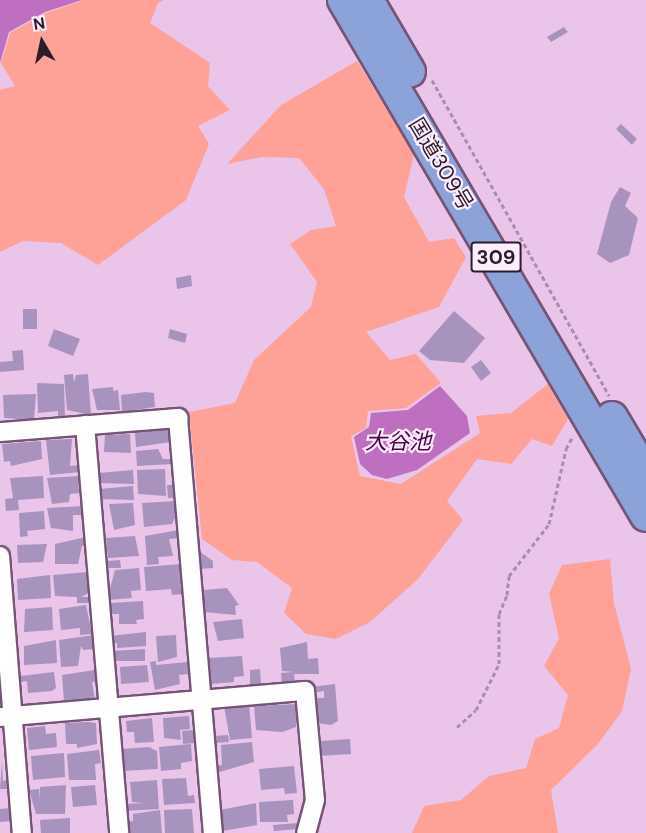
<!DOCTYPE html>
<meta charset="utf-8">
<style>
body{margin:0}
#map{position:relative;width:646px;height:833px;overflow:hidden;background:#ebc4ea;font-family:"DM Sans","Noto Sans JP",sans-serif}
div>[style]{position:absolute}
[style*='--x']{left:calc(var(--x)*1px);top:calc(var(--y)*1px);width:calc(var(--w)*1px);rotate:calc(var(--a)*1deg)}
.green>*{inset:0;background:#fea298}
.water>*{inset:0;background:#bf6fc0}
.building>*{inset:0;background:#a893be}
.path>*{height:3px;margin-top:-1.5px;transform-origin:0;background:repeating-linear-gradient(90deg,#ab8caa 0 4.5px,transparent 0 7.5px)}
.roads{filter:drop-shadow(2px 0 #765476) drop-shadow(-2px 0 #765476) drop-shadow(0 2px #765476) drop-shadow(0 -2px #765476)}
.minor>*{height:18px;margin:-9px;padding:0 9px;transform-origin:9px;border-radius:9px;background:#fff}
.trunk>*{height:30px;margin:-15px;padding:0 15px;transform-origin:15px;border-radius:15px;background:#8ca3da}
span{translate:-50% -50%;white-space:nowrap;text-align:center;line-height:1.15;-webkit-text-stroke:4.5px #feeefd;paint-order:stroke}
.shield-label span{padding:2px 4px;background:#feeefd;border:2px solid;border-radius:4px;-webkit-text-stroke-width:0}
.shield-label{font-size:20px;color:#2b1d2b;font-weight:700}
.street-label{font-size:21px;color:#2b1d2b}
.water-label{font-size:22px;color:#4d0050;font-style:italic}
.north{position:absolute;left:12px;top:12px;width:60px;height:60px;-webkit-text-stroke:4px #feeefd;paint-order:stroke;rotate:351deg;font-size:16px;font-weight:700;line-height:24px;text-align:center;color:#2b1d2b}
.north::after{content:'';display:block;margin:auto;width:21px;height:27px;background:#2b1d2b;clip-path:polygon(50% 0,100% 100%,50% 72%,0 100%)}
</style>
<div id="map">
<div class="green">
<div style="clip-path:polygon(84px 0,164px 0,158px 3px,150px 23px,210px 63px,208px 86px,230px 110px,198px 126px,209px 144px,186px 200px,98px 265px,61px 243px,23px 241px,0 252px,0 90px,15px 86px,1px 63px,10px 33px,46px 13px)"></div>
<div style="clip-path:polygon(357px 61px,414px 154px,404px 197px,429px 242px,454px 238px,466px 257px,439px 307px,366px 332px,390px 360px,416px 354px,441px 383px,406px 408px,368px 411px,366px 428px,351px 436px,360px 476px,401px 484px,480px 433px,476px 416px,511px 413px,548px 384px,568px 419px,552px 446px,532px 439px,511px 464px,477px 459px,447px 501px,463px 520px,418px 579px,370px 622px,336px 639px,306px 634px,284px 613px,292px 588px,257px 562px,232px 560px,202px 539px,189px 412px,235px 403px,254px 360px,311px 307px,317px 282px,290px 244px,311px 230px,336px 226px,324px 189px,299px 158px,263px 157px,227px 164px,281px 105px)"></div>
<div style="clip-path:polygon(610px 559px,614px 603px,631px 669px,622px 711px,598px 744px,551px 790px,558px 833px,412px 833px,424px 806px,461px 800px,489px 776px,526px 768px,535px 739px,559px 728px,568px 695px,544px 666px,559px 638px,549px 594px,562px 565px)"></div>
</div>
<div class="water">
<div style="clip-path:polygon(0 0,82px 0,45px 12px,9px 32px,0 63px)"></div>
<div style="clip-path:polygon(440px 386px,467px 416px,470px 433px,417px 470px,387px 479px,372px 475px,360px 464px,354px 437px,369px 427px,371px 413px,408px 410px)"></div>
</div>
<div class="building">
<div style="clip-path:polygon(564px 27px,568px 32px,551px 42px,547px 37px)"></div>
<div style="clip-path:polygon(621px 124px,637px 139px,632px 145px,616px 129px)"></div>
<div style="clip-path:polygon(620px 187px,631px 193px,625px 206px,638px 218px,629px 255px,610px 263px,597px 254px,611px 202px)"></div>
<div style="clip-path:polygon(191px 275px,192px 286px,177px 289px,176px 278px)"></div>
<div style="clip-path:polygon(23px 309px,37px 309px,37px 329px,23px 329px)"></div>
<div style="clip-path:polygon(454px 311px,485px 338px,464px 363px,430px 360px,419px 351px)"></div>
<div style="clip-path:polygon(54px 329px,80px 339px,73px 356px,48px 346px)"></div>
<div style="clip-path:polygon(170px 329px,187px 334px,185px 343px,168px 338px)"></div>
<div style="clip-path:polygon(23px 350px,24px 370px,0 372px,0 362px,13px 361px,12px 351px)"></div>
<div style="clip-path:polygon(481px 360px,491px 373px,481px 381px,471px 367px)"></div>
<div style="clip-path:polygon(73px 374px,74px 382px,76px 375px,88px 374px,91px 415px,67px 410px,64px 375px)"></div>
<div style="clip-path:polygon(37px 383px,64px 384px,65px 417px,58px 417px,58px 411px,38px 413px)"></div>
<div style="clip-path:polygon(113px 387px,113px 391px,118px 390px,120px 410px,97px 410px,92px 389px)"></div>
<div style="clip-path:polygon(146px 392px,154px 393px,155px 407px,122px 412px,121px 395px)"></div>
<div style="clip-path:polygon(36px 394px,34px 420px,4px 418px,3px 395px)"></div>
<div style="clip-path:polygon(170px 429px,171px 442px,136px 447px,135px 432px)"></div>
<div style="clip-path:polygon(130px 434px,131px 453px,104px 452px,105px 435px)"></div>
<div style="clip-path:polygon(72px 439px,70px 466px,80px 465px,80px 472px,50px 475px,46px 440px)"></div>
<div style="clip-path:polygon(41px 441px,42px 459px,11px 466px,10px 461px,4px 462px,2px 444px)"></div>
<div style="clip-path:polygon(158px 449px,163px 459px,173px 459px,173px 464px,137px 466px,136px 451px)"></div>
<div style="clip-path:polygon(165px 469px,166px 496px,138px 494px,137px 470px)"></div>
<div style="clip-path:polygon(133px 470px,134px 484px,98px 483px,98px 473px)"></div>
<div style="clip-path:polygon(43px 476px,44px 498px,18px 500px,19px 510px,6px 511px,5px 499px,13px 498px,10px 478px)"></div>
<div style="clip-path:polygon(78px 476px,79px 493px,70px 494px,69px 502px,52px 504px,47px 478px)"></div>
<div style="clip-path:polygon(167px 485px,175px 485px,175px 498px,168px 498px)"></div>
<div style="clip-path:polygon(133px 486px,134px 500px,99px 499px,99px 489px)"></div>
<div style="clip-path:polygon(176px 501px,177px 513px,172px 524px,144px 527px,142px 503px)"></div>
<div style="clip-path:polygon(133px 503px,135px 525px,114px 530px,109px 504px)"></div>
<div style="clip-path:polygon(84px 506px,84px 515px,73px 515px,73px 531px,51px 528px,47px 508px)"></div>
<div style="clip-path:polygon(44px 511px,45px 529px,27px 531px,28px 536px,20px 537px,19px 513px)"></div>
<div style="clip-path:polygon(179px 530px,180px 538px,169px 539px,173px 556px,158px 557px,159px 564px,147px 565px,145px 536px)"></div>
<div style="clip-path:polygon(135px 536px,139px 556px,108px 558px,106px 538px)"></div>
<div style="clip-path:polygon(86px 537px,87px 546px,82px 546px,78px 564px,55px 564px,55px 544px)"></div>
<div style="clip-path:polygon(47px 544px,43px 562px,18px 563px,17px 545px)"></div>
<div style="clip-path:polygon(199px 551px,213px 561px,213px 568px,200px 569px)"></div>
<div style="clip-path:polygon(120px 560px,121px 568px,107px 568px,107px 561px)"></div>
<div style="clip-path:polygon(181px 564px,183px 583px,180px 584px,184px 594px,172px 595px,171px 589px,146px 591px,144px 567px)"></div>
<div style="clip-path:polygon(139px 568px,141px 590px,131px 591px,132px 598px,107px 600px,115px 570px)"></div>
<div style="clip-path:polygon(88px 572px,89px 593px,81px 597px,89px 597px,89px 603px,77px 603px,77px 597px,55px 596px,53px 575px)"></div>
<div style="clip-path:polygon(50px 575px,51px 598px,18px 600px,17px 579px)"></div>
<div style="clip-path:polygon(227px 588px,239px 605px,235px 606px,236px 615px,204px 612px,203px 590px)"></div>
<div style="clip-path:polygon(143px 601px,144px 619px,136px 620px,137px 624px,119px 624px,119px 614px,111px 614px,111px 603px)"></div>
<div style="clip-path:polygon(86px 605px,92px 634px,80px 635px,80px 628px,61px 630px,59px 609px)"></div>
<div style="clip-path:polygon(52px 607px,53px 630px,24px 632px,25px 609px)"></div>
<div style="clip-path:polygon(242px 619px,244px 638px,218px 641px,213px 622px)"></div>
<div style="clip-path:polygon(146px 632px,146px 646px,117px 648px,117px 643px,109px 643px,109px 636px)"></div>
<div style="clip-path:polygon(94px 635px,95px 649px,83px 650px,81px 646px,78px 666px,61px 667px,59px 640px)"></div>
<div style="clip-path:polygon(176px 635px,177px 657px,158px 662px,156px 636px)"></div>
<div style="clip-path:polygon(56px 640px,57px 663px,24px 665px,24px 646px)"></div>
<div style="clip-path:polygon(307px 642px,308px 659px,318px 658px,319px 674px,294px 674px,295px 683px,282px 684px,281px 673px,294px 672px,282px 671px,280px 648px)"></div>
<div style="clip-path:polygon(145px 649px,145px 661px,112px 661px,111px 651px)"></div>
<div style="clip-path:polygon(242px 656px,244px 676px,234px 677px,234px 682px,211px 684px,209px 658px)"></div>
<div style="clip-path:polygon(156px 661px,156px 665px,188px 662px,189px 674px,179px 675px,180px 684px,155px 690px,150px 662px)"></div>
<div style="clip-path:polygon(147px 665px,149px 682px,121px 684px,120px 667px)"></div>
<div style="clip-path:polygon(260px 669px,261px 684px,250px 687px,250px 670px)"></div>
<div style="clip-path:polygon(95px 670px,96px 682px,92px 682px,95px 700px,64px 702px,62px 675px)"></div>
<div style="clip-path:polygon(54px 672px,56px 688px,52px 691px,28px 693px,27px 681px,21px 682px,21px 676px)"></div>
<div style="clip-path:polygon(335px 684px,338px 721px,331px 725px,316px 723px,314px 698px,324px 698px,324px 691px,312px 693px,312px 687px)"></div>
<div style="clip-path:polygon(249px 704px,252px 738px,230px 740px,224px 706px)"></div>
<div style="clip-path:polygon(297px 704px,296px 727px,282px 732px,256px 730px,254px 706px)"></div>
<div style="clip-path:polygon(189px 716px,190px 729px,180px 730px,181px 740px,164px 738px,163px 718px)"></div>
<div style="clip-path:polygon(152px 718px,154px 742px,135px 743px,134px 732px,127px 732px,126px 721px)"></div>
<div style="clip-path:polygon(87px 722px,96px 723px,97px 744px,77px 748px,77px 744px,66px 744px,65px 723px)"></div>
<div style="clip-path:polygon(45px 726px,46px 734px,56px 733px,57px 747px,29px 750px,27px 728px)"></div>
<div style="clip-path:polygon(194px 730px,195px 743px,183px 744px,182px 731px)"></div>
<div style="clip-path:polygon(228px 735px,229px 742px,214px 743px,213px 736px)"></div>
<div style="clip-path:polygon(350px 739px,351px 754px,318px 756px,320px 741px)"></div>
<div style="clip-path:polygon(252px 742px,254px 762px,216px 773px,216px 766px,222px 765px,221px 745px)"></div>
<div style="clip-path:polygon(191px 744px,192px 761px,181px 763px,181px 769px,161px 771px,159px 747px)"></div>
<div style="clip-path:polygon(149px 747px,157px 751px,158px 769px,123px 771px,121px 749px)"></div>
<div style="clip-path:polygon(99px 750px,101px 763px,95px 764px,96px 780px,69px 780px,67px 754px)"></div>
<div style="clip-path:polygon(64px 753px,65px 777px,33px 780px,31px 756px)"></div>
<div style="clip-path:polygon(2px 761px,3px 781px,8px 780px,8px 789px,0 789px)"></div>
<div style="clip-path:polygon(294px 766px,297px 793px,285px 794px,284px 788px,261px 790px,259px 769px)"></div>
<div style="clip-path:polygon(186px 778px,188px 796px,194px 795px,195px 803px,164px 805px,162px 779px)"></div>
<div style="clip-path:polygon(157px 780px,159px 809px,123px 811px,123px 804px,144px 803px,132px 802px,130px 782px)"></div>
<div style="clip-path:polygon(66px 785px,65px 814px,36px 814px,29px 790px,39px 789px,39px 801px,40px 787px)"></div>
<div style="clip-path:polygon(95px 785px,97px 805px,73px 807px,71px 787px)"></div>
<div style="clip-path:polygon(293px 800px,294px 814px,287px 815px,288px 822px,260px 822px,259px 802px)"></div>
<div style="clip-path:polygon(256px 803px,257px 825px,222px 831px,220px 810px)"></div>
<div style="clip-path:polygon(11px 808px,13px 821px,0 822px,0 809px)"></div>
<div style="clip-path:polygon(192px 809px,194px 833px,165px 833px,164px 810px)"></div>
<div style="clip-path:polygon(160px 810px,162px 833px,126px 833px,125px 822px,133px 821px,133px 814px)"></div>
<div style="clip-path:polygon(70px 818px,70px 833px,41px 833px,40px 820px)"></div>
<div style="clip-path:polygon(298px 823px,299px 829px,274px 831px,273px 825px)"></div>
</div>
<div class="path">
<div style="--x:432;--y:80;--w:362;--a:60.7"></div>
<div style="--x:457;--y:727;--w:25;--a:-42"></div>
<div style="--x:476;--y:710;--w:51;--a:-63.4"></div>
<div style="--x:499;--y:664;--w:50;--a:-90"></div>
<div style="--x:499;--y:614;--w:21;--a:-67"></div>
<div style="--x:507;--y:595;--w:19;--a:-84"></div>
<div style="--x:509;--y:576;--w:66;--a:-52.4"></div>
<div style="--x:549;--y:524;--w:77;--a:-77.2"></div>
<div style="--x:566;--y:449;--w:15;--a:-62"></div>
</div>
<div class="roads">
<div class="minor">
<div style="--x:85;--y:425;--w:409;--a:85.2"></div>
<div style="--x:0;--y:432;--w:179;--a:-4.5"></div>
<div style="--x:178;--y:418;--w:416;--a:85.2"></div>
<div style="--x:0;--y:556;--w:278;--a:85.5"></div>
<div style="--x:0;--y:717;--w:306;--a:-4.9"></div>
<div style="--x:305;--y:691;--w:109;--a:84.8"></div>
<div style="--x:315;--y:800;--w:34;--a:105"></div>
</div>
<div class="trunk">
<div style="--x:343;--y:0;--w:598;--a:59.58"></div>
<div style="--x:368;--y:0;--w:83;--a:59.7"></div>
<div style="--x:612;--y:417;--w:66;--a:59.2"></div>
</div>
</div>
<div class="shield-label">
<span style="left:496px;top:257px">309</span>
</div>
<div class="street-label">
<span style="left:441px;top:164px;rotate:59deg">国道309号</span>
</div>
<div class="water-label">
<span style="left:398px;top:442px">大谷池</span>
</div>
<div class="north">N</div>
</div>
